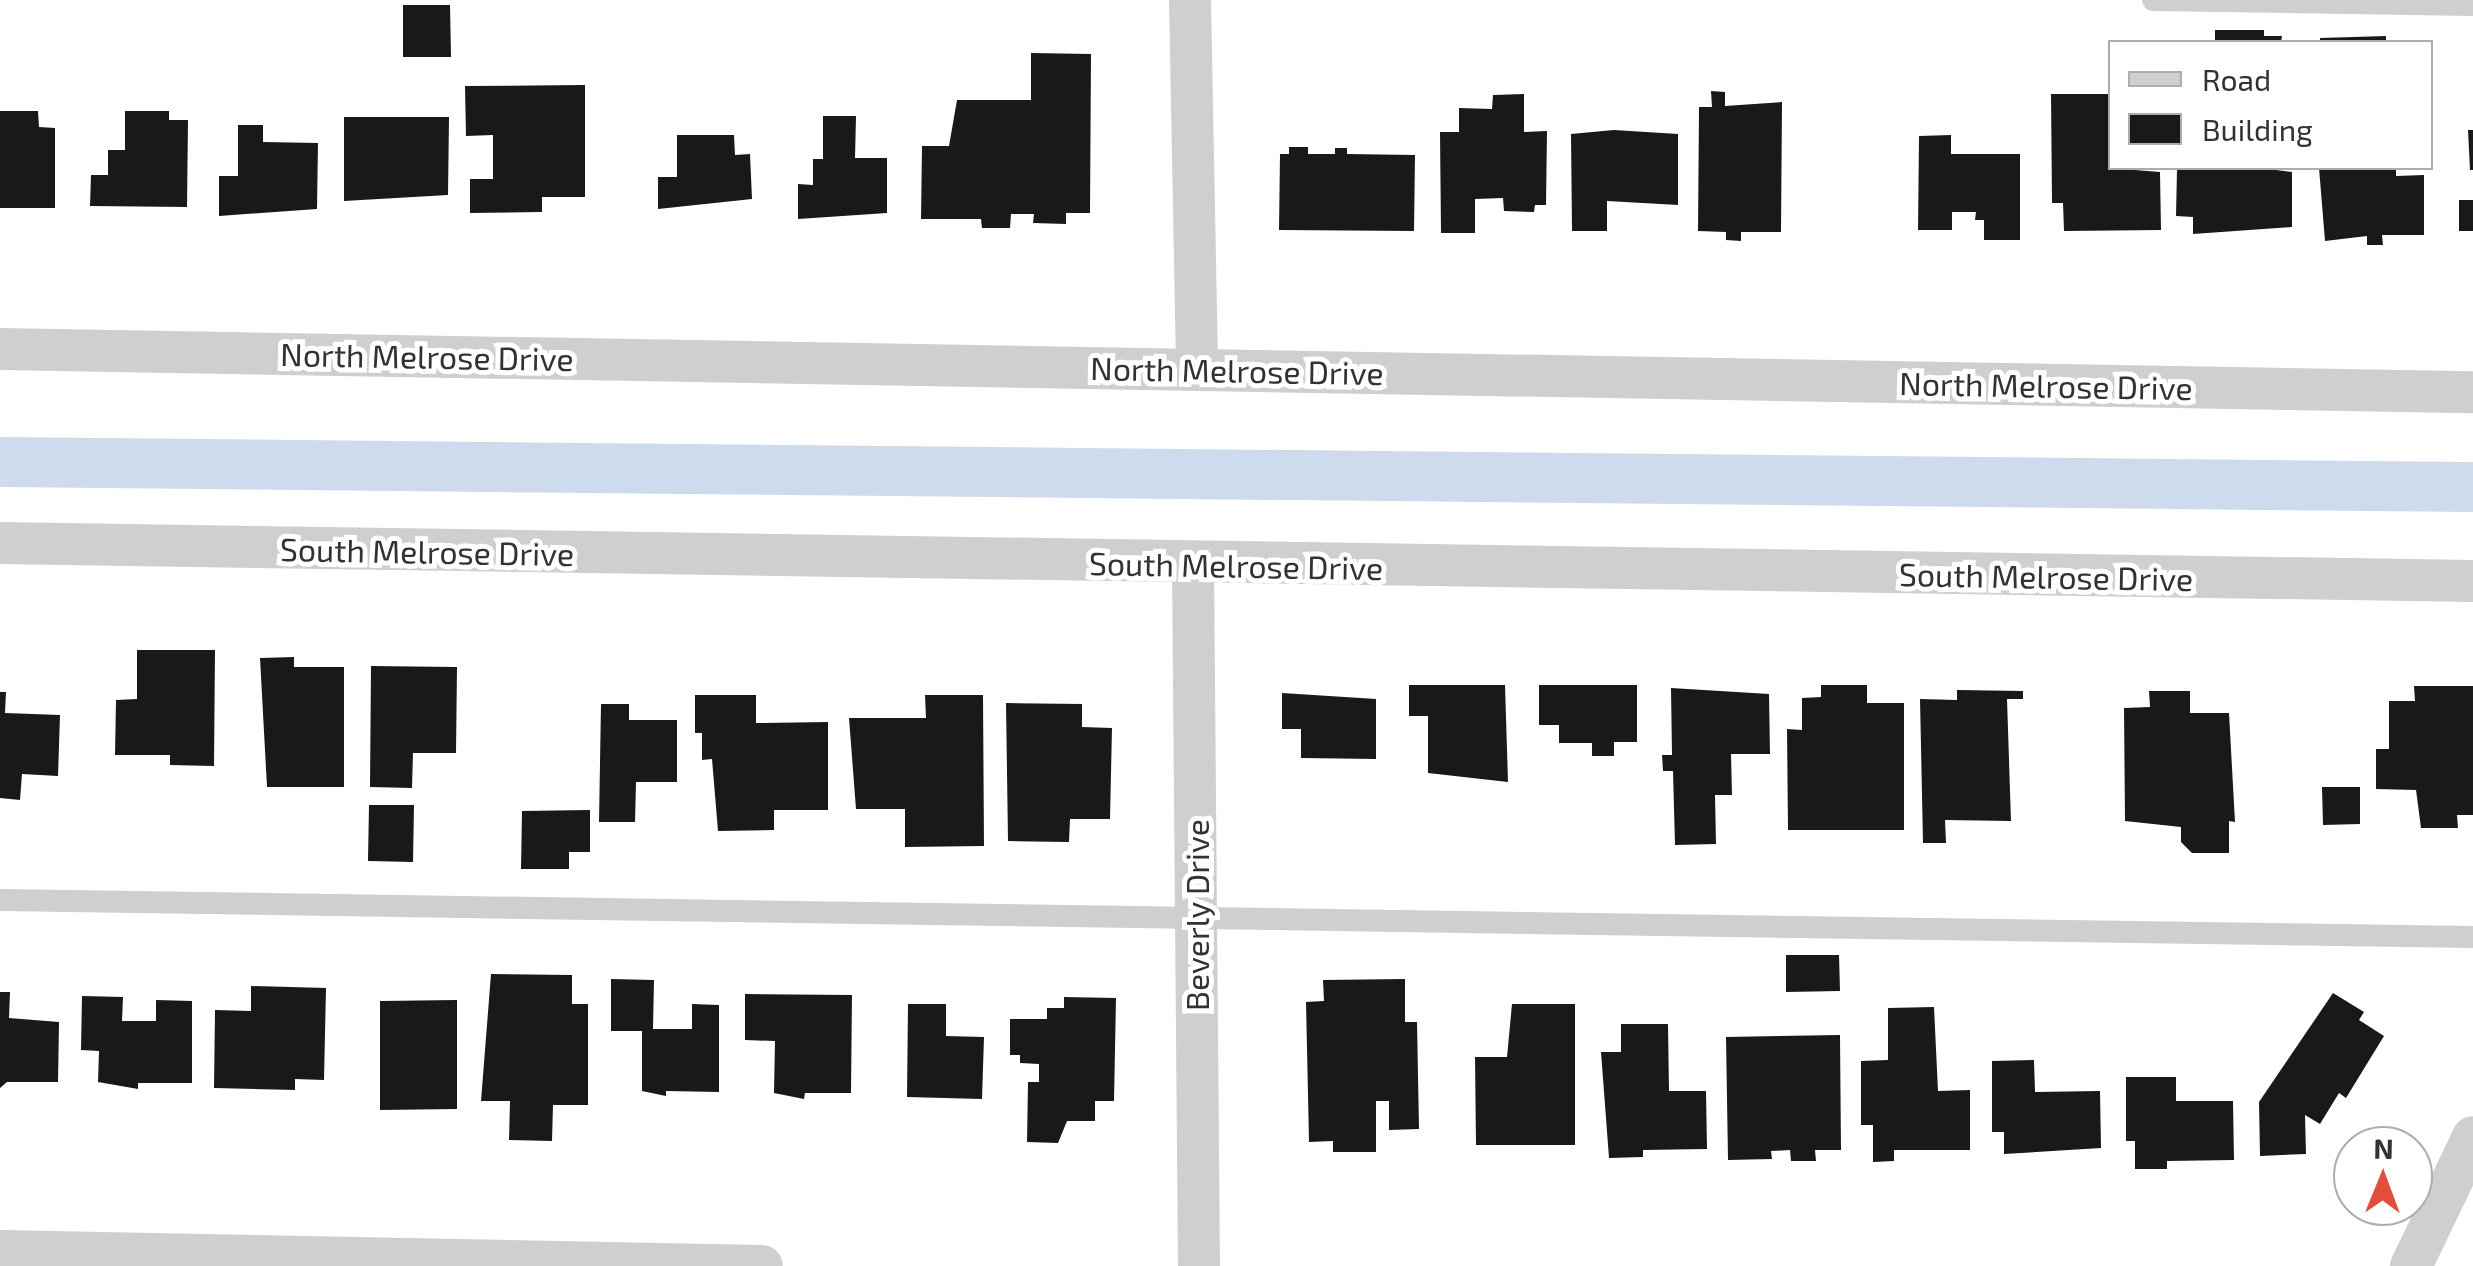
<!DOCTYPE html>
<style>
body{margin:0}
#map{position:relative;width:2473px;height:1266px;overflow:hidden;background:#fff;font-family:"Exo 2",sans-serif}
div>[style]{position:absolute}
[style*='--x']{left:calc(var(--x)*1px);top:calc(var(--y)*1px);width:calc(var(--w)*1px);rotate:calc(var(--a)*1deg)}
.canal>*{height:50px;margin:-25px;padding:0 25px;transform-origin:25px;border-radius:25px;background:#cedbec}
.building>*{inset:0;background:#191919}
.service>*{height:22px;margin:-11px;padding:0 11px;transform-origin:11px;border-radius:11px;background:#cfcfcf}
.minor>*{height:42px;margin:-21px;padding:0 21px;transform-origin:21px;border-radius:21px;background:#cfcfcf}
span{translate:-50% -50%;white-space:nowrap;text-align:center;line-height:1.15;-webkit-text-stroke:10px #fff;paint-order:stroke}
.street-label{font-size:32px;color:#323232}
.legend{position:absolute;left:2108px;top:40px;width:325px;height:130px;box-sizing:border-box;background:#fff;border:2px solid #adadad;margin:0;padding:12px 18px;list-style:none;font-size:30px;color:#323232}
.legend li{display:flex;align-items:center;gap:20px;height:50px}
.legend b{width:50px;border:2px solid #adadad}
.north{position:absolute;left:2333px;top:1126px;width:100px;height:100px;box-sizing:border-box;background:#fff;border:2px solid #adadad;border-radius:50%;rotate:1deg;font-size:28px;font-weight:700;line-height:40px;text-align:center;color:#323232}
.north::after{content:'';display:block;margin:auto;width:35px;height:45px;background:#e04f3c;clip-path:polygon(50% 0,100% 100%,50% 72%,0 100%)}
</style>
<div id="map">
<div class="canal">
<div style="--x:0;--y:462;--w:2473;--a:0.58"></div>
</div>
<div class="building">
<div style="clip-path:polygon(403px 5px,450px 5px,451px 57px,403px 57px)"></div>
<div style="clip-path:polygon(2215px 30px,2264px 30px,2264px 36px,2282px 36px,2281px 42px,2215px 42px)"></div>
<div style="clip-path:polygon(2386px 36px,2386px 42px,2320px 42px,2320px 38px)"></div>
<div style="clip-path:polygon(1031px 53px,1091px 54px,1090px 213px,1066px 213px,1066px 224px,1033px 223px,1034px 214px,1011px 214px,1010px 228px,982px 228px,981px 219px,921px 219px,922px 146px,949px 146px,957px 100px,1031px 100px)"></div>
<div style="clip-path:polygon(585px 85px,585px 197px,542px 197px,542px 212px,470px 213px,470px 179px,493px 179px,493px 135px,466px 136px,465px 86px)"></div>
<div style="clip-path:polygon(1711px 91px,1725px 92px,1725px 106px,1782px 102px,1781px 232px,1741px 232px,1741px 241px,1726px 240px,1726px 232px,1698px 231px,1699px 107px,1712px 107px)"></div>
<div style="clip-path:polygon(1524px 94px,1524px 132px,1547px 131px,1546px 205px,1535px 205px,1534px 212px,1504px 211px,1503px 198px,1475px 199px,1475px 233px,1441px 233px,1440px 132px,1459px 132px,1459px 108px,1492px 109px,1493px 95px)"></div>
<div style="clip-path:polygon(2051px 94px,2110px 94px,2110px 168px,2160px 172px,2161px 230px,2064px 231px,2063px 203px,2052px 203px)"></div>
<div style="clip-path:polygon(0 111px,38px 111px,39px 127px,55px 128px,55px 208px,0 208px)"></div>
<div style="clip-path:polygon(125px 111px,169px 111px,169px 120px,188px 120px,187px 207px,90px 206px,91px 175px,108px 175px,108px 150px,125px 150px)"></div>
<div style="clip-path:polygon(823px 116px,856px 116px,855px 158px,887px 158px,887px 213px,798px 219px,798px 184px,813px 185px,813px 159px,823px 159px)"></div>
<div style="clip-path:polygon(344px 117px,449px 117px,448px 195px,344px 201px)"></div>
<div style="clip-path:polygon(238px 125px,263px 125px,263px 142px,318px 143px,317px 209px,219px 216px,219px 176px,238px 176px)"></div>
<div style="clip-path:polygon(1614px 130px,1678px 134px,1678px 205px,1607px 201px,1607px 231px,1572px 231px,1571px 134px)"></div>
<div style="clip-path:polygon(2468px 130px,2473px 130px,2473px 170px,2470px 170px)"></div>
<div style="clip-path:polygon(677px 135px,734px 135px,735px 155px,750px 154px,752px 199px,658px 209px,658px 177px,677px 177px)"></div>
<div style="clip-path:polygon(1951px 135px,1951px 154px,2020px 154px,2020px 240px,1984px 240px,1984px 220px,1975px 220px,1976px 212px,1952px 212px,1952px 230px,1918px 230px,1919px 136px)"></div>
<div style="clip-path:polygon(1289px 147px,1308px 147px,1308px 154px,1335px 154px,1335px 148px,1347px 148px,1347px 154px,1415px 155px,1414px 231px,1279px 230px,1280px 154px,1289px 154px)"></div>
<div style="clip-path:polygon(2260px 168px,2292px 172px,2292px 227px,2193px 234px,2193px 217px,2176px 216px,2177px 169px)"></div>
<div style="clip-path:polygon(2319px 168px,2396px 168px,2396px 176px,2424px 175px,2424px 235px,2382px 235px,2383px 245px,2367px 245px,2367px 236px,2325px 241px)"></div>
<div style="clip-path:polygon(2459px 200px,2473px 200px,2473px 231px,2459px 231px)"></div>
<div style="clip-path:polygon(137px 650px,215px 650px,214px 766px,170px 765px,170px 755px,115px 755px,116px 700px,137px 699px)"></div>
<div style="clip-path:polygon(294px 657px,294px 667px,344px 667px,344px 787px,267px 787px,260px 658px)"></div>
<div style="clip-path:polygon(371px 666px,457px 667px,456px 753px,413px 753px,412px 788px,370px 787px)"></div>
<div style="clip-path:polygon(1409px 685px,1505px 685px,1508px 782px,1428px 773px,1428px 716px,1409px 716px)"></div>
<div style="clip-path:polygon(1539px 685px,1637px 685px,1637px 742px,1614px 742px,1614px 756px,1592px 756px,1592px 743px,1559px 743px,1559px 725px,1539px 725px)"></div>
<div style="clip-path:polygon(1821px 685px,1867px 685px,1867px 703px,1904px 703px,1904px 830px,1788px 830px,1787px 729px,1802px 730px,1802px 698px,1821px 697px)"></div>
<div style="clip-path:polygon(2414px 686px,2473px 686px,2473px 815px,2457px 815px,2458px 828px,2421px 828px,2416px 790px,2376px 789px,2376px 749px,2389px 749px,2389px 701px,2415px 701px)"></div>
<div style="clip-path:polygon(1671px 688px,1769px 694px,1770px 754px,1731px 754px,1732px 795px,1715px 795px,1716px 844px,1675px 845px,1673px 771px,1663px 771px,1662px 755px,1672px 755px)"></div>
<div style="clip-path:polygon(1957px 690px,2023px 691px,2023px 699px,2007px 699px,2011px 821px,1945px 820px,1946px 843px,1923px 843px,1920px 699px,1957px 700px)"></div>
<div style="clip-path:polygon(2149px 691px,2190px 691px,2190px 713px,2229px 713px,2235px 822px,2229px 821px,2229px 853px,2192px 853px,2181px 842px,2181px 827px,2125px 821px,2124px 708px,2150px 707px)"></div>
<div style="clip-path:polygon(0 692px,6px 692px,5px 713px,60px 715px,58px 776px,22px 774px,20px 800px,0 798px)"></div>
<div style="clip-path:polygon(1282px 693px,1376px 699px,1376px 759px,1301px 758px,1301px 729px,1282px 729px)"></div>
<div style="clip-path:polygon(695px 695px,756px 695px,756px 723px,828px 722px,828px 810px,774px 810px,774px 830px,718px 831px,712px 759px,702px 760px,702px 733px,695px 733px)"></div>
<div style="clip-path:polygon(925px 695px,983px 695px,984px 846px,905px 847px,905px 809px,856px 809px,849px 718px,926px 718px)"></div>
<div style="clip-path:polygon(1006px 703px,1082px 704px,1082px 727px,1112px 728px,1110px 819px,1070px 819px,1069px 842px,1008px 841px)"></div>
<div style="clip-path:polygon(601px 704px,629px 704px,629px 720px,677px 720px,677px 782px,636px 782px,635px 822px,599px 822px)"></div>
<div style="clip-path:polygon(2322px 787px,2360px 787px,2360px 824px,2323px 825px)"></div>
<div style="clip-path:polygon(369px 805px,414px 805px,413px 862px,368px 861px)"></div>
<div style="clip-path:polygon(590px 810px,590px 852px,569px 852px,569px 869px,521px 869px,522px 811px)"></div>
<div style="clip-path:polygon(1786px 955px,1839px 955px,1840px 991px,1786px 992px)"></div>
<div style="clip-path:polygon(491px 974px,572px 975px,572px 1004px,588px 1004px,588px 1105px,553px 1105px,552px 1141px,509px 1140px,510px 1101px,481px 1101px)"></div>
<div style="clip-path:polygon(611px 979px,654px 980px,653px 1029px,692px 1029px,692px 1004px,719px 1005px,719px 1092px,666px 1091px,666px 1096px,642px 1091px,642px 1031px,611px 1031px)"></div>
<div style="clip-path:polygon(1405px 979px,1405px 1022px,1417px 1022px,1419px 1129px,1389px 1130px,1389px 1101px,1376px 1101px,1376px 1152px,1333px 1152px,1333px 1141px,1309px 1142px,1306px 1002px,1324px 1001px,1323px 980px)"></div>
<div style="clip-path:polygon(251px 986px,326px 988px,324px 1080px,295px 1079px,295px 1090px,214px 1088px,215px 1010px,251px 1011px)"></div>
<div style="clip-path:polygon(0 992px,10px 992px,9px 1018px,59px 1022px,58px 1082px,7px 1082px,0 1088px)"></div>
<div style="clip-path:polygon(2333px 993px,2364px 1012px,2359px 1020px,2384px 1036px,2346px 1098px,2339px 1093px,2320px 1124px,2305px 1115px,2306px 1154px,2260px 1156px,2259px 1102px)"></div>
<div style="clip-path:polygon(745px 994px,852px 995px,851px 1093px,805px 1093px,804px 1099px,774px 1093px,775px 1041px,745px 1040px)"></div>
<div style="clip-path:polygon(82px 996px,123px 997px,122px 1021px,156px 1021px,156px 1000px,192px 1001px,192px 1083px,138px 1083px,138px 1089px,98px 1082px,99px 1051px,81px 1050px)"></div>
<div style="clip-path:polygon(1064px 997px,1116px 998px,1114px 1101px,1095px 1101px,1095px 1121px,1067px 1121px,1058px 1143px,1027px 1142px,1028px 1082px,1039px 1082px,1039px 1064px,1020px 1063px,1020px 1055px,1010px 1055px,1010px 1019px,1047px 1019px,1047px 1008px,1064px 1008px)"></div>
<div style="clip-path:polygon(457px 1000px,457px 1109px,380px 1110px,380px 1001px)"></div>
<div style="clip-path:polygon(908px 1004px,946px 1004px,946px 1036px,984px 1037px,982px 1099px,907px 1097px)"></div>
<div style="clip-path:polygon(1512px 1004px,1575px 1004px,1575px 1145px,1476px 1145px,1475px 1057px,1507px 1057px)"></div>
<div style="clip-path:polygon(1934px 1007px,1938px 1091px,1970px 1090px,1970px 1150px,1894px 1150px,1894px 1161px,1873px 1162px,1873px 1125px,1861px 1125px,1861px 1061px,1888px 1060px,1888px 1008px)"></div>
<div style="clip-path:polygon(1621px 1024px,1668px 1024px,1669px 1091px,1706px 1091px,1707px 1149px,1643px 1150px,1643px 1157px,1609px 1158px,1601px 1052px,1621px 1052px)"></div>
<div style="clip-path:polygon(1840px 1035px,1841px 1150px,1815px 1150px,1816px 1161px,1791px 1161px,1790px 1150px,1771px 1151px,1772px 1159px,1728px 1160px,1726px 1037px)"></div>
<div style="clip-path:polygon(2034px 1060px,2035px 1092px,2100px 1091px,2101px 1148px,2004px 1154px,2004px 1132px,1992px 1132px,1992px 1061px)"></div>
<div style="clip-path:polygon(2126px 1077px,2176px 1077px,2176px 1101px,2233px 1101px,2234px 1160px,2167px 1161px,2167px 1169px,2135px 1169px,2135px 1141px,2126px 1141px)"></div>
</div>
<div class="service">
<div style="--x:2153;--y:0;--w:320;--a:0.9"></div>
<div style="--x:0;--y:900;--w:2473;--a:0.86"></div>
</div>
<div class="minor">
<div style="--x:1190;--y:0;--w:369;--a:88.9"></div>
<div style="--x:0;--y:349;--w:2473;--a:1"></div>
<div style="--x:0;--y:543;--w:2473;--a:0.88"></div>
<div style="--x:1193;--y:565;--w:701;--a:89.51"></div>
<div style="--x:0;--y:1251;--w:762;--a:1.13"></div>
<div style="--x:2411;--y:1266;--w:143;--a:-64.3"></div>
</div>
<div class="street-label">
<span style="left:427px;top:356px;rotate:1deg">North Melrose Drive</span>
<span style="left:1237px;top:370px;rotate:1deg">North Melrose Drive</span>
<span style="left:2046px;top:385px;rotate:1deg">North Melrose Drive</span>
<span style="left:427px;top:551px;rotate:1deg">South Melrose Drive</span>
<span style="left:1236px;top:565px;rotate:1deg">South Melrose Drive</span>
<span style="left:2046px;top:576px;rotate:1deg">South Melrose Drive</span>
<span style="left:1196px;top:915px;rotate:-90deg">Beverly Drive</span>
</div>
<ul class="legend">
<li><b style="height:12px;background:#cfcfcf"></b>Road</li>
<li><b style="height:28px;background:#191919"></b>Building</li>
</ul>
<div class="north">N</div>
</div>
